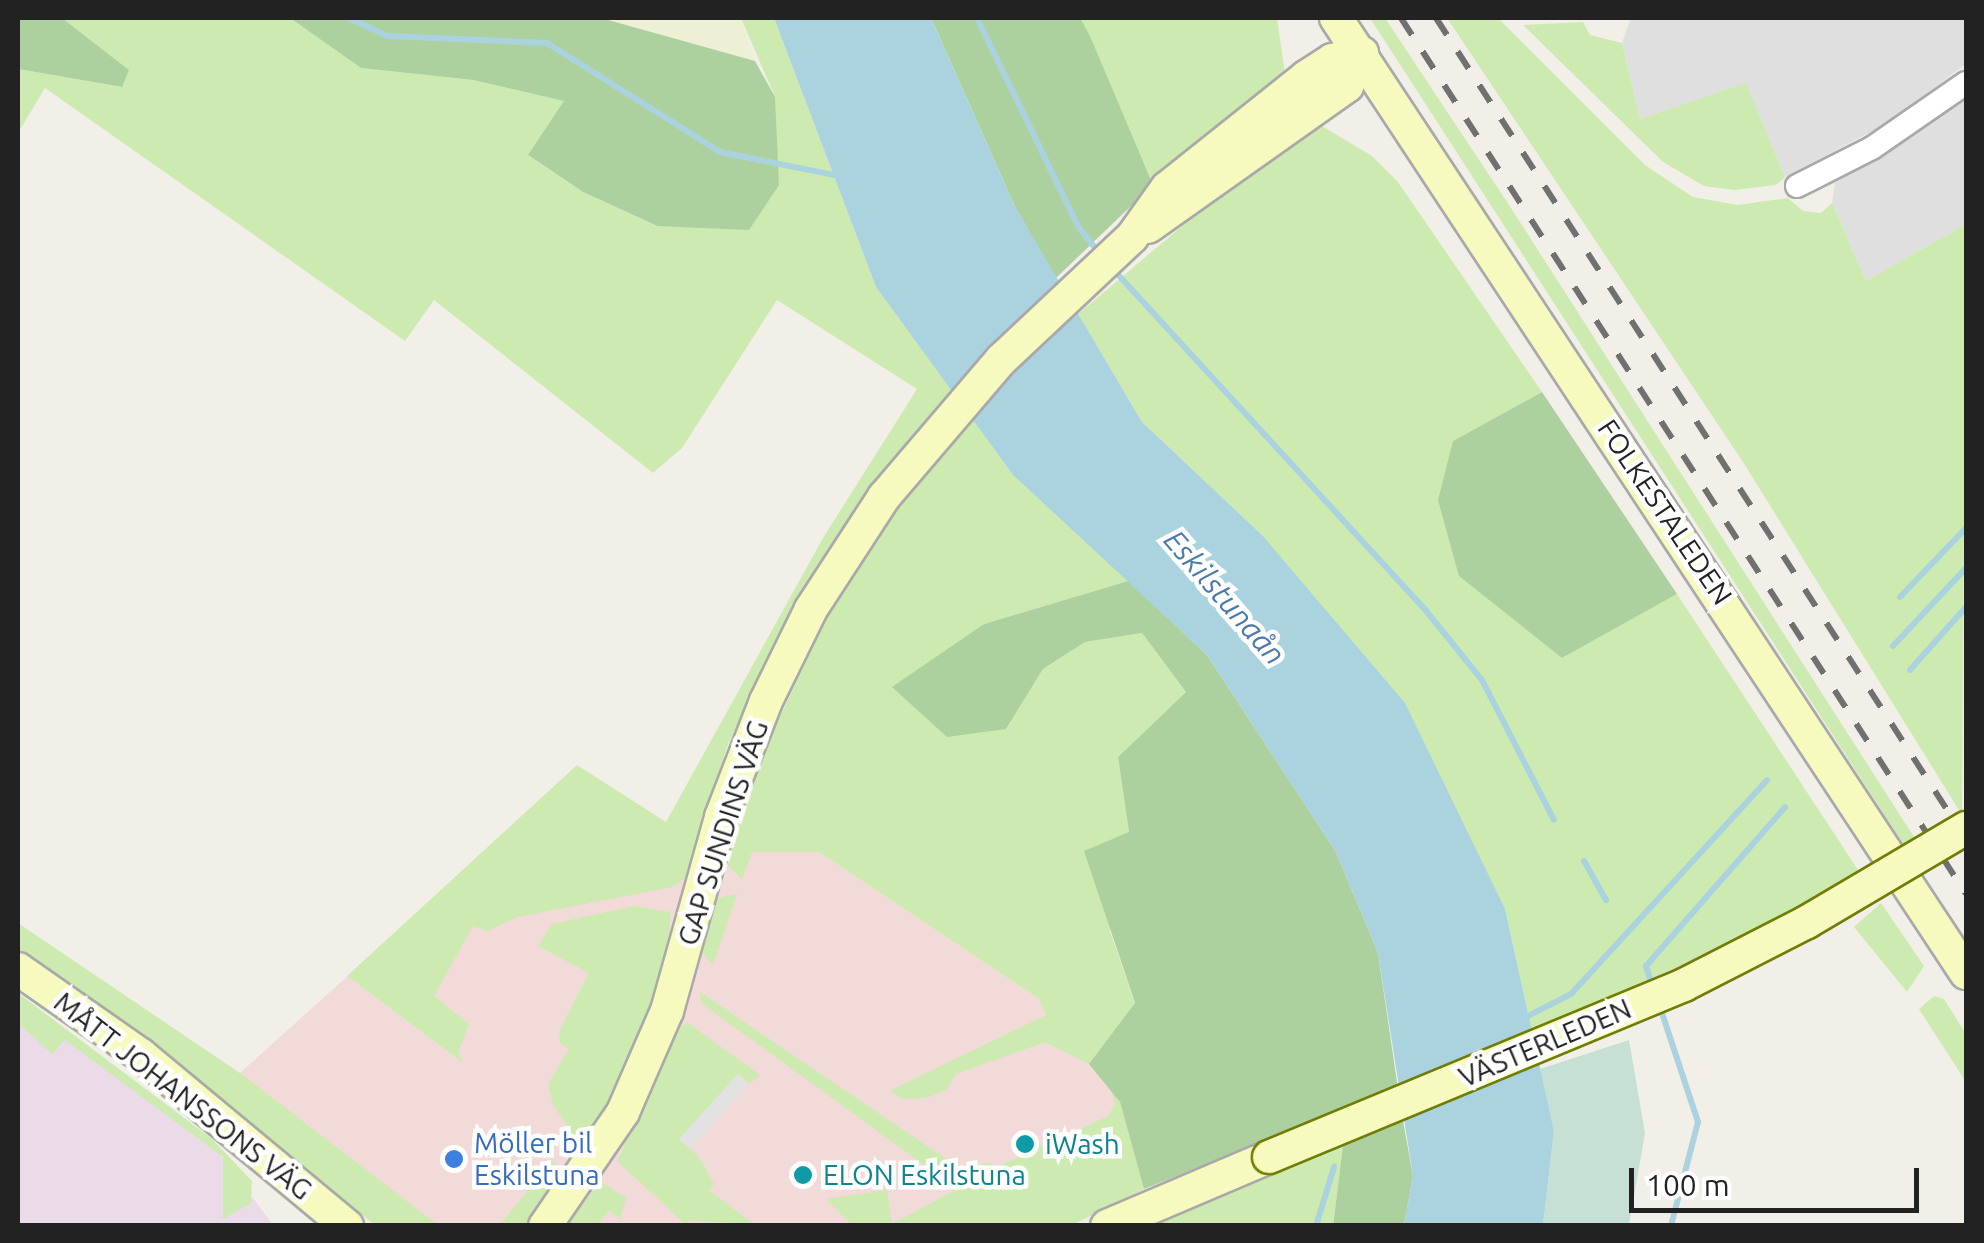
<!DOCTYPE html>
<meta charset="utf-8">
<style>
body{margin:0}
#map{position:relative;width:1984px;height:1243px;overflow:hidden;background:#f2efe9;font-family:Ubuntu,sans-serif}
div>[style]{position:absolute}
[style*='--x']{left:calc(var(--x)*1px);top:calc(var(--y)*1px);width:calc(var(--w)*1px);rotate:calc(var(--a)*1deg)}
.residential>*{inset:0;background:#e0dfdf}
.commercial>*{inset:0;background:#f2dad9}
.industrial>*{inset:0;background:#ebdbe8}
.farmland>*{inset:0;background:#eef0d5}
.grass>*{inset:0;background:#cdebb0}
.forest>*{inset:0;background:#add19e}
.wetland>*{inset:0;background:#c6e0d4}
.parking>*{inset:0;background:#e2e2e2}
.water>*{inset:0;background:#aad3df}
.stream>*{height:6px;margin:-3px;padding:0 3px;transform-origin:3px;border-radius:3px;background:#aad3df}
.roads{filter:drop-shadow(2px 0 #a9a9a9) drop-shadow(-2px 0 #a9a9a9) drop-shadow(0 2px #a9a9a9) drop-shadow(0 -2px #a9a9a9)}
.street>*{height:22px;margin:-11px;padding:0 11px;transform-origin:11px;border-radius:11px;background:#fff}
.secondary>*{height:32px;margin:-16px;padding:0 16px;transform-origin:16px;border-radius:16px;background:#f7fabf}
.rail>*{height:6px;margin-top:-3px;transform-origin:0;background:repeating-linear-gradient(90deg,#707070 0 20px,transparent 0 40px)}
.bridges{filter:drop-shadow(2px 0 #707d05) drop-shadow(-2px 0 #707d05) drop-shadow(0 2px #707d05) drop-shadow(0 -2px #707d05)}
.secondary-bridge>*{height:32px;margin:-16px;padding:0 16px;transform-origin:16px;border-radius:16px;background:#f7fabf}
.dots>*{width:28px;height:28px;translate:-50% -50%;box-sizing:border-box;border:5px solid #fff;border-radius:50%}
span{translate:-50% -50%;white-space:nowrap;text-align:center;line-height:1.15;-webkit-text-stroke:9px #fff;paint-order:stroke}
.street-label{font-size:28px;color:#222}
.shop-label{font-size:28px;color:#366cbe}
.left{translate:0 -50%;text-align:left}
.culture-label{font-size:28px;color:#0d838f}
.water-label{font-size:30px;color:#4a7aab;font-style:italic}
.frame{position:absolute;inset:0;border:20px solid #222;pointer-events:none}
.scale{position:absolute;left:1629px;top:1168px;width:290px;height:45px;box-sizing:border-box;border:5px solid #222;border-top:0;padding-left:12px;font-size:30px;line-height:35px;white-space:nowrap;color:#222;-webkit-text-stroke:8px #fff;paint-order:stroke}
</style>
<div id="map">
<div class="residential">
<div style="clip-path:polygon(1631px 18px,1966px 18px,1966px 64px,1882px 126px,1785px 177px,1746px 84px,1640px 119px,1622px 43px)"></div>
<div style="clip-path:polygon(1966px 99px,1966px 224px,1866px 281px,1832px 203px,1835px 183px)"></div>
</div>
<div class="commercial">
<div style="clip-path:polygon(492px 846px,673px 887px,728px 848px,819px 852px,1039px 999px,1120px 1102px,1144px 1189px,1072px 1225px,375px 1225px,240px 1115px,240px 1073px)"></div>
</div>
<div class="industrial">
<div style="clip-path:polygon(18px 1000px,220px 1154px,273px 1225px,18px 1225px)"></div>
</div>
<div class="farmland">
<div style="clip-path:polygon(601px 18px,741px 18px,755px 61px)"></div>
</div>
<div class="grass">
<div style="clip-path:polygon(62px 18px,290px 18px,361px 68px,473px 80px,565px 101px,529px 156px,583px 192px,656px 226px,701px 225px,775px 97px,741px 18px,774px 18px,876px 287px,952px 391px,898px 455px,784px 624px,727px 747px,686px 878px,673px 887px,517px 917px,487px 931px,473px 926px,434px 996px,469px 1024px,458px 1052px,463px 1063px,347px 976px,577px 765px,666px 822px,823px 538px,917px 389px,777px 300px,682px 448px,653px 473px,434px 300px,405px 341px,45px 88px,18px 133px,18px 69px,121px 87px,129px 70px)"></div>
<div style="clip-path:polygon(1080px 18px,1277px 18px,1285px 74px,1153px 185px)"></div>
<div style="clip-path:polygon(1370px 18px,1385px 18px,1511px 208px,1916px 840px,1905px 847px)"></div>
<div style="clip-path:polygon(1447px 18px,1498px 18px,1645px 165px,1693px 197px,1738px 205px,1788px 198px,1803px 211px,1821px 213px,1832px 203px,1866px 281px,1966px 224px,1962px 815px,1743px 462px)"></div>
<div style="clip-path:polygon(1583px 22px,1590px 35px,1622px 43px,1640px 119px,1746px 83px,1785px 177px,1776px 185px,1734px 190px,1704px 186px,1663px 162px,1523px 25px)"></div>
<div style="clip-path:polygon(1322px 126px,1372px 156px,1398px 182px,1542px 392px,1453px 441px,1562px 658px,1677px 594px,1862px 876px,1715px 955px,1532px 1032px,1505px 909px,1262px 535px,1142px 422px,1078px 314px,1193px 217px)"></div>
<div style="clip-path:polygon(971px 417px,1013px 475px,1128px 581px,984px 624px,1006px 729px,1043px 669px,1085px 642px,1142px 633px,1186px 692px,1118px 757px,1129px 832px,1110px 931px,1135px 1004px,1089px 1064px,1045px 1042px,956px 1074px,946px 1090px,926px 1098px,903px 1099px,889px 1091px,1046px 1015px,1039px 999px,819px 852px,752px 852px,742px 880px,724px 861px,775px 727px,827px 617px,890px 518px)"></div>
<div style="clip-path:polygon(737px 894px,713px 965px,702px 952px,712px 907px,717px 898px)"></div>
<div style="clip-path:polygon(1881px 903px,1924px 966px,1907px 992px,1854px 927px)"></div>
<div style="clip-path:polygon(634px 906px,670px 912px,669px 953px,637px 1047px,608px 1105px,587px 1138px,577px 1140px,553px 1105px,548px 1084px,569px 1049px,559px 1042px,560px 1029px,589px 973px,538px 946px,552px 924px)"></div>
<div style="clip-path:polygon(18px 923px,240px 1073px,438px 1225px,375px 1225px,149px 1040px,18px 949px)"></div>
<div style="clip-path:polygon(700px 992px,961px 1169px,990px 1162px,995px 1168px,1108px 1116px,1115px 1104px,1111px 1090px,1120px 1102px,1144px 1189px,1072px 1225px,852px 1225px,826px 1199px,887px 1190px,892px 1224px,957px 1189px,701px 1003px)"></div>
<div style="clip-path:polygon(18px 993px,211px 1138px,252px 1181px,251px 1203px,223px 1219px,223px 1157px,65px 1040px,52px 1054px,18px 1023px)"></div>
<div style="clip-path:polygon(1934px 996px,1944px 999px,1966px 1034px,1966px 1082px,1919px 1009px)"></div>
<div style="clip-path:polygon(688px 1023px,760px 1075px,749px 1084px,738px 1074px,680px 1139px,699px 1157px,714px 1184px,709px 1190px,755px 1225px,690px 1220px,686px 1225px,617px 1161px,679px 1027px)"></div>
<div style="clip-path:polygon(1343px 1145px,1333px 1225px,1147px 1226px,1228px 1191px)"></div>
<div style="clip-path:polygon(552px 1160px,566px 1173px,554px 1194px,527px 1225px,499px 1226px)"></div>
<div style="clip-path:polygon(602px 1182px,626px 1198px,620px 1219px,609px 1211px,597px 1225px,563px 1226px)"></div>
</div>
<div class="forest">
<div style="clip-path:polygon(18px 18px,62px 18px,129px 70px,122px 87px,18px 69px)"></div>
<div style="clip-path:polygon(290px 18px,601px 18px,755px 61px,775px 97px,779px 185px,749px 230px,657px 226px,583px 192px,528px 155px,564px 101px,473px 80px,361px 68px)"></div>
<div style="clip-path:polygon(931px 18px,1080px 18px,1090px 36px,1153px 185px,1056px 278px,1015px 207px)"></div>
<div style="clip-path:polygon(1542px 392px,1677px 594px,1562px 658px,1459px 576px,1438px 500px,1453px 441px)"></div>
<div style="clip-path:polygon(1128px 581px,1207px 655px,1336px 852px,1378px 953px,1398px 1089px,1144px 1189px,1120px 1102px,1089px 1064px,1135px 1003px,1084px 851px,1129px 832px,1118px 757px,1186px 692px,1142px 633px,1085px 642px,1043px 669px,1006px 729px,947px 737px,892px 687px,984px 624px)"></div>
<div style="clip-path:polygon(1403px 1121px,1413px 1176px,1404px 1225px,1333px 1226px,1343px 1145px)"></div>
</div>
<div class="wetland">
<div style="clip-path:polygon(1629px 1040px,1645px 1133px,1629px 1225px,1543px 1225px,1554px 1131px,1540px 1069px)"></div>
</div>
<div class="parking">
<div style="clip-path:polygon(738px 1074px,749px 1084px,690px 1149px,679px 1139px)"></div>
</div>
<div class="water">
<div style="clip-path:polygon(774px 18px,931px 18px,1015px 207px,1142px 422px,1262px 535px,1405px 703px,1505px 909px,1554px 1131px,1543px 1225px,1404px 1225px,1413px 1176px,1378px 953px,1336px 852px,1207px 655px,1013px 475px,876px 287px)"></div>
</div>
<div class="stream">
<div style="--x:348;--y:18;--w:44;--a:24.2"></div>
<div style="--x:388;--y:36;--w:159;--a:2.5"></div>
<div style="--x:547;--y:43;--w:204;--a:32.2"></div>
<div style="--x:720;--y:152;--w:121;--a:11.4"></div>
<div style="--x:977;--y:18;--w:233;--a:64.1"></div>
<div style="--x:1079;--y:228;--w:35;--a:51"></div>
<div style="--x:1112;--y:268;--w:460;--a:47.5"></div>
<div style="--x:1423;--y:607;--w:94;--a:51.1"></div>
<div style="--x:1482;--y:680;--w:157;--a:62.8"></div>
<div style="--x:1900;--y:597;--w:95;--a:-46.3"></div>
<div style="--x:1893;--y:646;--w:107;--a:-46.9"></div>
<div style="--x:1910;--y:670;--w:84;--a:-48.4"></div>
<div style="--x:1584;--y:861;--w:45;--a:60.6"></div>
<div style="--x:1653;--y:988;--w:23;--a:-108"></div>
<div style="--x:1646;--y:966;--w:211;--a:-48.8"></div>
<div style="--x:1659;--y:1004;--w:124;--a:71.7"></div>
<div style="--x:1698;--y:1122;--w:107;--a:104.6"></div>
<div style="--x:1524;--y:1018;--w:53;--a:-27.1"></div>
<div style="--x:1571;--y:994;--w:290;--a:-47.5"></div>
<div style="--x:1316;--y:1226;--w:62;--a:-73"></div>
</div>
<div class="roads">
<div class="street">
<div style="--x:1797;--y:186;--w:84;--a:-26.9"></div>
<div style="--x:1872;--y:148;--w:114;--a:-34.7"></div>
</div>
<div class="secondary">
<div style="--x:1336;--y:18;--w:1144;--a:56.59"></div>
<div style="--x:1148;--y:227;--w:244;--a:-35.3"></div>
<div style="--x:1347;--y:86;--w:36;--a:-66"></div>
<div style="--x:18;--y:969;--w:150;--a:35"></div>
<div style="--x:141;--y:1055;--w:268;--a:39.7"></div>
<div style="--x:545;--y:1226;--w:138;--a:-55.6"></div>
<div style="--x:623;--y:1112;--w:110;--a:-66.5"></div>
<div style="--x:667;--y:1011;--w:201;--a:-74.4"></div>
<div style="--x:721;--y:817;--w:124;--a:-68.8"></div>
<div style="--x:766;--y:701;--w:102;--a:-63.9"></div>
<div style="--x:811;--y:609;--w:134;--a:-56.9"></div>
<div style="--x:884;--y:497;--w:180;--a:-49.5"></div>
<div style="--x:1001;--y:360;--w:180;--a:-43.2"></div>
<div style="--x:1132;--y:237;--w:60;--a:-54.5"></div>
<div style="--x:1167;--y:188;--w:178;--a:-38.6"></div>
<div style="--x:1306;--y:77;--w:31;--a:-33"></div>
<div style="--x:1332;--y:60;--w:31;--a:-13"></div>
<div style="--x:1107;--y:1226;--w:176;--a:-23.1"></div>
</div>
</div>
<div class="rail">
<div style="--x:1401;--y:18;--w:1042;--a:57.18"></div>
<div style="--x:1436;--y:18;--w:977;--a:57.16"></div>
</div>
<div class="bridges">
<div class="secondary-bridge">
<div style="--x:1269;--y:1157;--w:449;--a:-22.5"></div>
<div style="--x:1684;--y:985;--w:138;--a:-27.1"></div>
<div style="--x:1807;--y:922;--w:185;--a:-30.6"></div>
</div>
</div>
<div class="dots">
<div style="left:1025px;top:1144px;background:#0f9aa8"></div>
<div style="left:454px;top:1159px;background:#3f7fe0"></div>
<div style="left:803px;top:1175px;background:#0f9aa8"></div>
</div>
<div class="street-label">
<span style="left:1665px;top:512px;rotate:56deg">FOLKESTALEDEN</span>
<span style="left:723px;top:833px;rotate:-72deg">GAP SUNDINS VÄG</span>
<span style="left:1545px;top:1043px;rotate:-23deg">VÄSTERLEDEN</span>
<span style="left:183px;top:1096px;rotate:38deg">MÅTT JOHANSSONS VÄG</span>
</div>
<div class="shop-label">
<span class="left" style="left:474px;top:1159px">Möller bil<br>Eskilstuna</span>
</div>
<div class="culture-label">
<span class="left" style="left:1045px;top:1144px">iWash</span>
<span class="left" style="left:823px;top:1175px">ELON Eskilstuna</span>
</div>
<div class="water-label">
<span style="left:1225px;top:597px;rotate:49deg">Eskilstunaån</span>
</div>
<div class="frame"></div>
<div class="scale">100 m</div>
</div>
